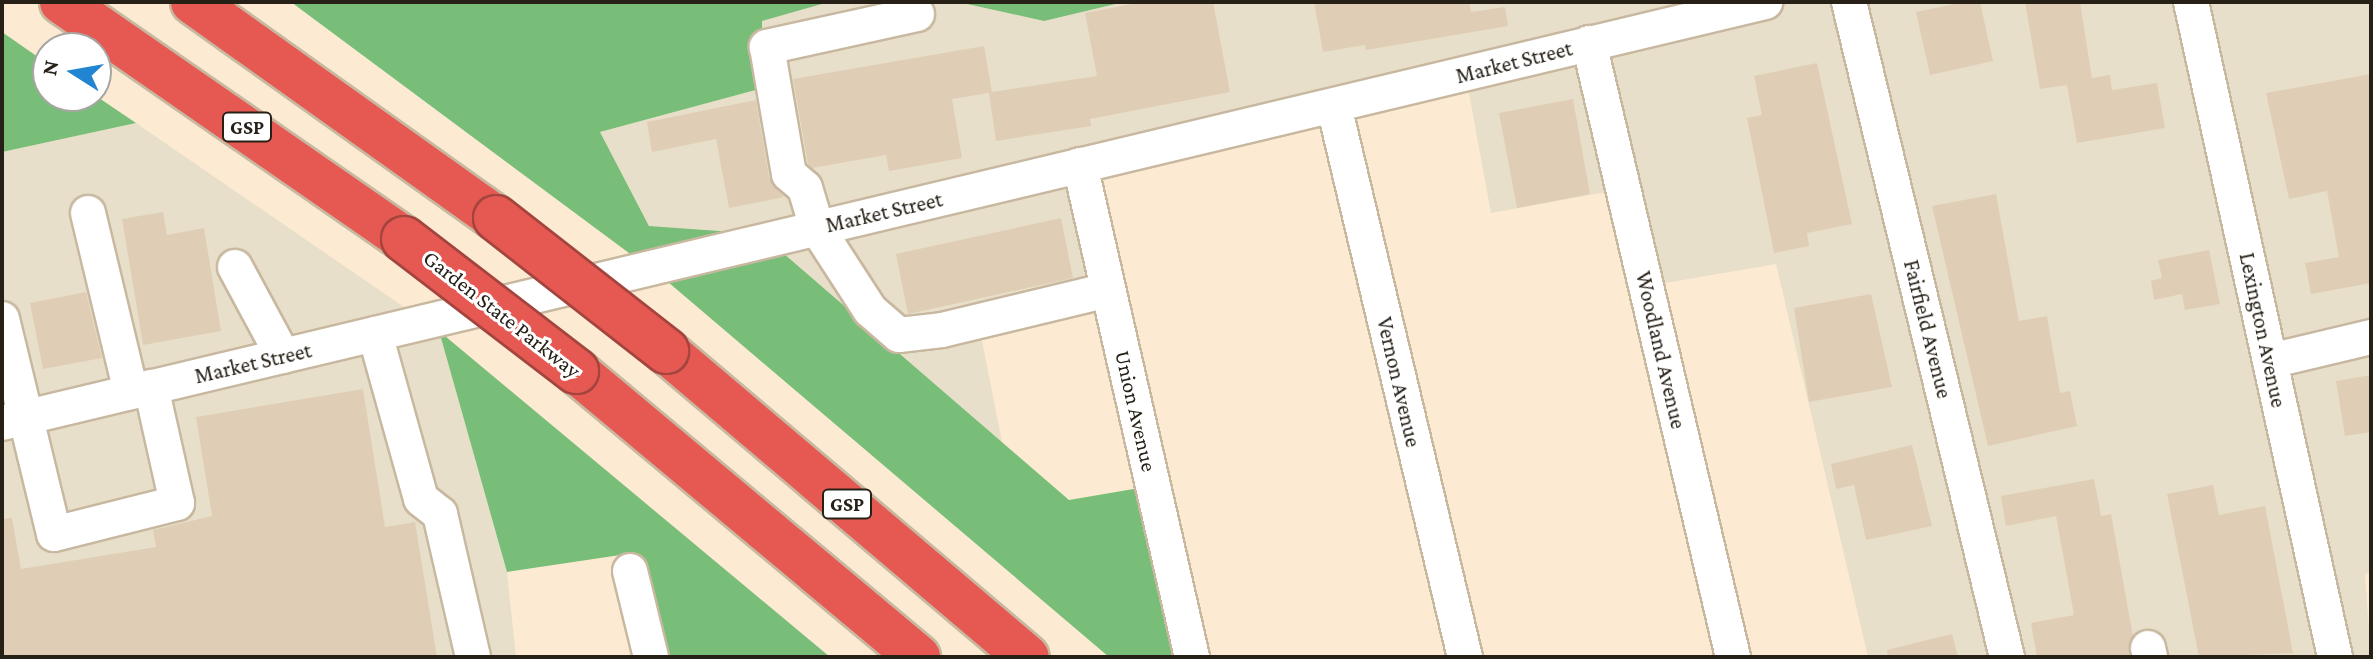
<!DOCTYPE html>
<style>
body{margin:0}
#map{position:relative;width:2373px;height:659px;overflow:hidden;background:#fcebd2;font-family:"Crimson Pro",serif}
div>[style]{position:absolute}
[style*='--x']{left:calc(var(--x)*1px);top:calc(var(--y)*1px);width:calc(var(--w)*1px);rotate:calc(var(--a)*1deg)}
.industrial>*{inset:0;background:#e8dfca}
.forest>*{inset:0;background:#78be79}
.building>*{inset:0;background:#dfceb5}
.roads{filter:drop-shadow(2px 0 #c8b8a0) drop-shadow(-2px 0 #c8b8a0) drop-shadow(0 2px #c8b8a0) drop-shadow(0 -2px #c8b8a0)}
.minor>*{height:34px;margin:-17px;padding:0 17px;transform-origin:17px;border-radius:17px;background:#fff}
.highway>*{height:44px;margin:-22px;padding:0 22px;transform-origin:22px;border-radius:22px;background:#e65953}
.bridges{filter:drop-shadow(2px 0 #a3453e) drop-shadow(-2px 0 #a3453e) drop-shadow(0 2px #a3453e) drop-shadow(0 -2px #a3453e)}
.highway-bridge>*{height:44px;margin:-22px;padding:0 22px;transform-origin:22px;border-radius:22px;background:#e65953}
span{translate:-50% -50%;white-space:nowrap;text-align:center;line-height:1.15;-webkit-text-stroke:6px #fff;paint-order:stroke}
.shield-label span{padding:2px 6px;background:#fff;border:2px solid;border-radius:6px;-webkit-text-stroke-width:0}
.shield-label{font-size:20px;color:#262017;font-weight:700}
.street-label{font-size:22px;color:#262017}
.frame{position:absolute;inset:0;border:4px solid #262017;pointer-events:none}
.north{position:absolute;left:32px;top:32px;width:80px;height:80px;box-sizing:border-box;background:#fff;border:2px solid #a8a6a2;border-radius:50%;rotate:281deg;font-size:22px;font-weight:700;line-height:32px;text-align:center;color:#262017}
.north::after{content:'';display:block;margin:auto;width:28px;height:36px;background:#2285d1;clip-path:polygon(50% 0,100% 100%,50% 72%,0 100%)}
</style>
<div id="map">
<div class="industrial">
<div style="clip-path:polygon(829px 2px,958px 2px,1044px 21px,1124px 2px,2371px 2px,2371px 573px,2365px 574px,2371px 657px,1868px 657px,1776px 264px,1648px 286px,1623px 189px,1491px 213px,1465px 72px,1078px 162px,1113px 301px,981px 336px,1003px 447px,761px 235px,650px 227px,600px 132px,763px 88px,762px 21px)"></div>
<div style="clip-path:polygon(136px 123px,439px 331px,507px 572px,516px 657px,2px 657px,2px 152px)"></div>
</div>
<div class="forest">
<div style="clip-path:polygon(291px 2px,829px 2px,762px 21px,763px 88px,600px 132px,649px 226px,761px 234px,1069px 500px,1151px 486px,1203px 657px,1109px 657px,668px 282px)"></div>
<div style="clip-path:polygon(958px 2px,1124px 2px,1044px 21px)"></div>
<div style="clip-path:polygon(2px 32px,48px 64px,48px 96px,96px 96px,136px 123px,2px 152px)"></div>
<div style="clip-path:polygon(439px 331px,830px 657px,653px 657px,627px 554px,507px 572px)"></div>
</div>
<div class="building">
<div style="clip-path:polygon(1142px 2px,1213px 2px,1230px 92px,1090px 119px,1091px 126px,996px 141px,989px 93px,952px 99px,962px 158px,889px 171px,886px 155px,812px 168px,808px 164px,793px 79px,984px 46px,992px 92px,1097px 76px,1085px 13px)"></div>
<div style="clip-path:polygon(1314px 2px,1469px 2px,1471px 12px,1505px 7px,1508px 26px,1366px 50px,1365px 45px,1323px 52px)"></div>
<div style="clip-path:polygon(1964px 2px,1980px 2px,1993px 61px,1930px 75px,1916px 12px)"></div>
<div style="clip-path:polygon(2025px 2px,2080px 2px,2092px 78px,2110px 75px,2112px 90px,2157px 83px,2165px 128px,2077px 143px,2067px 85px,2040px 89px)"></div>
<div style="clip-path:polygon(1817px 63px,1852px 224px,1807px 233px,1809px 246px,1774px 253px,1747px 118px,1762px 115px,1754px 76px)"></div>
<div style="clip-path:polygon(2371px 74px,2371px 283px,2311px 294px,2305px 263px,2339px 257px,2327px 191px,2289px 199px,2266px 93px)"></div>
<div style="clip-path:polygon(1573px 99px,1590px 194px,1517px 208px,1499px 113px)"></div>
<div style="clip-path:polygon(756px 100px,769px 177px,784px 197px,729px 208px,716px 139px,652px 152px,647px 122px)"></div>
<div style="clip-path:polygon(1996px 194px,2019px 321px,2047px 316px,2060px 393px,2070px 391px,2077px 426px,1988px 446px,1932px 206px)"></div>
<div style="clip-path:polygon(163px 212px,167px 235px,204px 228px,221px 331px,143px 345px,122px 219px)"></div>
<div style="clip-path:polygon(1061px 218px,1073px 278px,908px 314px,896px 254px)"></div>
<div style="clip-path:polygon(2209px 250px,2220px 304px,2185px 310px,2182px 294px,2154px 300px,2151px 281px,2162px 278px,2158px 260px)"></div>
<div style="clip-path:polygon(86px 292px,102px 358px,43px 369px,30px 303px)"></div>
<div style="clip-path:polygon(1871px 294px,1892px 387px,1809px 402px,1794px 308px)"></div>
<div style="clip-path:polygon(2371px 375px,2371px 432px,2345px 436px,2336px 381px)"></div>
<div style="clip-path:polygon(363px 389px,385px 527px,415px 522px,437px 657px,2px 657px,2px 519px,12px 518px,21px 569px,156px 547px,153px 530px,212px 516px,196px 417px)"></div>
<div style="clip-path:polygon(1912px 445px,1932px 526px,1866px 540px,1854px 485px,1836px 489px,1831px 464px)"></div>
<div style="clip-path:polygon(2094px 479px,2101px 516px,2111px 514px,2133px 636px,2130px 657px,2037px 657px,2031px 623px,2074px 615px,2056px 516px,2006px 526px,2001px 496px)"></div>
<div style="clip-path:polygon(2213px 485px,2219px 515px,2265px 506px,2293px 653px,2199px 657px,2167px 494px)"></div>
<div style="clip-path:polygon(1952px 634px,1958px 657px,1888px 657px,1887px 650px)"></div>
</div>
<div class="roads">
<div class="minor">
<div style="--x:1849;--y:2;--w:674;--a:76.44"></div>
<div style="--x:2191;--y:2;--w:671;--a:77.6"></div>
<div style="--x:917;--y:14;--w:154;--a:167.6"></div>
<div style="--x:767;--y:47;--w:129;--a:80.2"></div>
<div style="--x:789;--y:174;--w:21;--a:41"></div>
<div style="--x:805;--y:188;--w:42;--a:73.3"></div>
<div style="--x:817;--y:228;--w:98;--a:57.1"></div>
<div style="--x:870;--y:310;--w:38;--a:41"></div>
<div style="--x:899;--y:335;--w:43;--a:-6.6"></div>
<div style="--x:942;--y:330;--w:171;--a:-13.5"></div>
<div style="--x:1589;--y:43;--w:631;--a:76.8"></div>
<div style="--x:1334;--y:106;--w:566;--a:76.63"></div>
<div style="--x:1080;--y:165;--w:505;--a:77.18"></div>
<div style="--x:88;--y:213;--w:184;--a:76.5"></div>
<div style="--x:235;--y:267;--w:101;--a:61.7"></div>
<div style="--x:2;--y:319;--w:221;--a:76.4"></div>
<div style="--x:54;--y:534;--w:127;--a:-14.1"></div>
<div style="--x:177;--y:503;--w:119;--a:-102.6"></div>
<div style="--x:375;--y:334;--w:171;--a:74.4"></div>
<div style="--x:421;--y:499;--w:24;--a:38"></div>
<div style="--x:440;--y:514;--w:147;--a:77"></div>
<div style="--x:2270;--y:361;--w:104;--a:-13.4"></div>
<div style="--x:2;--y:423;--w:1813;--a:-13.43"></div>
<div style="--x:630;--y:571;--w:89;--a:76.3"></div>
<div style="--x:2148;--y:648;--w:9;--a:77"></div>
</div>
<div class="highway">
<div style="--x:62;--y:2;--w:416;--a:34.7"></div>
<div style="--x:193;--y:2;--w:372;--a:35.5"></div>
<div style="--x:666;--y:351;--w:473;--a:40.3"></div>
<div style="--x:576;--y:371;--w:446;--a:39.9"></div>
</div>
</div>
<div class="bridges">
<div class="highway-bridge">
<div style="--x:496;--y:218;--w:216;--a:38"></div>
<div style="--x:404;--y:239;--w:217;--a:37.5"></div>
</div>
</div>
<div class="shield-label">
<span style="left:247px;top:127px">GSP</span>
<span style="left:847px;top:504px">GSP</span>
</div>
<div class="street-label">
<span style="left:1514px;top:62px;rotate:-14deg">Market Street</span>
<span style="left:884px;top:212px;rotate:-13deg">Market Street</span>
<span style="left:502px;top:314px;rotate:38deg">Garden State Parkway</span>
<span style="left:1928px;top:329px;rotate:76deg">Fairfield Avenue</span>
<span style="left:2263px;top:330px;rotate:78deg">Lexington Avenue</span>
<span style="left:1661px;top:350px;rotate:77deg">Woodland Avenue</span>
<span style="left:253px;top:363px;rotate:-13deg">Market Street</span>
<span style="left:1399px;top:382px;rotate:77deg">Vernon Avenue</span>
<span style="left:1136px;top:411px;rotate:77deg">Union Avenue</span>
</div>
<div class="frame"></div>
<div class="north">N</div>
</div>
